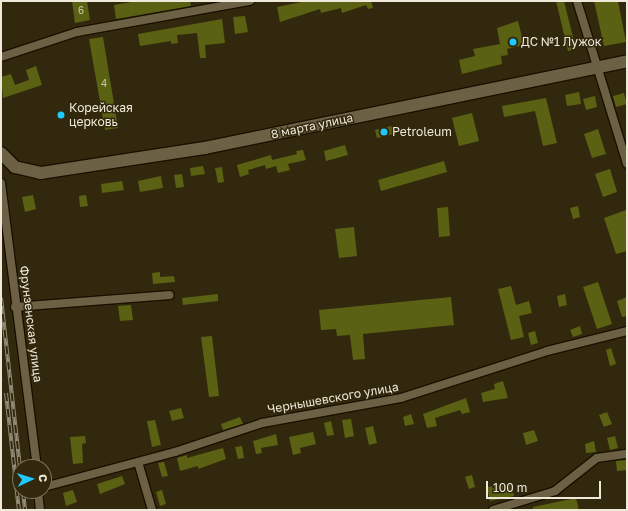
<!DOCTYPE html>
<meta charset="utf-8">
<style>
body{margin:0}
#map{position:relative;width:628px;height:511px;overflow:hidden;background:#32280d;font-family:"Golos Text",sans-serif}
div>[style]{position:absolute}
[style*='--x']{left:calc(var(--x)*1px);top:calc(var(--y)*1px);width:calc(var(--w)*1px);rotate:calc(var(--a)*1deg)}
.building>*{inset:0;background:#5a6113}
.roads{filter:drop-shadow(1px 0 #1a1000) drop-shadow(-1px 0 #1a1000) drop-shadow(0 1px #1a1000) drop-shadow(0 -1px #1a1000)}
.street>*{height:8px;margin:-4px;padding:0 4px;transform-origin:4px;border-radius:4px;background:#6d6145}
.secondary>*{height:12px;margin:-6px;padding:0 6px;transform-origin:6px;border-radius:6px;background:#6d6145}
.rail>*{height:4px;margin-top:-2px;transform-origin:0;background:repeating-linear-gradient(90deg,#32280d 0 8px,#948c77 0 16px);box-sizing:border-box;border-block:1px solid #948c77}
.dots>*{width:11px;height:11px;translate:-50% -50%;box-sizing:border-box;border:2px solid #32280d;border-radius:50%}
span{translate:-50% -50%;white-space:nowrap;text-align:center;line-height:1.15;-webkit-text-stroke:3px #32280d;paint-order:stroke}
.number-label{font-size:10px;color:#cac7a8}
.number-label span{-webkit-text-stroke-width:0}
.poi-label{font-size:12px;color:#efe9d9}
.left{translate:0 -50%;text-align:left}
.street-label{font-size:12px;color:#efe9d9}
.frame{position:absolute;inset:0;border:2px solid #efe9d9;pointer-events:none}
.north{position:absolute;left:12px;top:459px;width:40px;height:40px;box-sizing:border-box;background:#32280d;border:1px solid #7e755f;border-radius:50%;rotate:86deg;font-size:11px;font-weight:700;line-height:16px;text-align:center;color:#efe9d9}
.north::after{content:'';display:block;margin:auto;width:14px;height:18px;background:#1ec9fd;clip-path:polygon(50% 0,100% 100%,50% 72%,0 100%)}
.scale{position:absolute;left:486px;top:481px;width:115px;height:18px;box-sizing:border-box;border:2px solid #efe9d9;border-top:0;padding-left:5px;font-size:12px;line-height:14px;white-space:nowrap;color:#efe9d9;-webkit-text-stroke:3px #32280d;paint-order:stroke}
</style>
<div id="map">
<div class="building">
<div style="clip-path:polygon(72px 1px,87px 1px,90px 20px,75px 23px)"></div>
<div style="clip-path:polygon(137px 1px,190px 1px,191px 6px,116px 19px,114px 5px)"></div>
<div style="clip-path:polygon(306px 1px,371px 1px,373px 8px,368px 9px,366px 5px,342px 13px,341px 8px,321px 13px,320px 9px,280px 22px,277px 7px)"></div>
<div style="clip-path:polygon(556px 1px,564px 1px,576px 49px,568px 51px)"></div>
<div style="clip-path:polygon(594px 1px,618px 1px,626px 42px,604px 46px)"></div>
<div style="clip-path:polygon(245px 16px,248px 32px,235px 34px,233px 17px)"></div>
<div style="clip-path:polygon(222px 19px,225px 43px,205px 45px,206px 58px,200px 58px,197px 33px,177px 35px,178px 43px,171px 44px,171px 41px,140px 46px,138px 34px)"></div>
<div style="clip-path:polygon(518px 21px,524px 45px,507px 49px,508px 55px,501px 56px,502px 64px,462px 74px,459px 60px,475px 56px,473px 49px,500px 44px,497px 28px)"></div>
<div style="clip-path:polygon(103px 37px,118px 128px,105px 130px,89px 39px)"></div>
<div style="clip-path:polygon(36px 66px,42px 85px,3px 98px,1px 77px,11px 74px,15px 85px,29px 80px,26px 70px)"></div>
<div style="clip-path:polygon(579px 92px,581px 104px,567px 106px,565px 95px)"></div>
<div style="clip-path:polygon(624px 93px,627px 104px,616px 107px,613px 96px)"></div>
<div style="clip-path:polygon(595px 96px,597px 107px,586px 110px,583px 99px)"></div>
<div style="clip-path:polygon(546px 98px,557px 143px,543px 146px,535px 111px,504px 117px,502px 106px)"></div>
<div style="clip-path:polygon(472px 113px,479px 141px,459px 146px,452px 118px)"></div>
<div style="clip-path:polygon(392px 126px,394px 134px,377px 138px,375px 130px)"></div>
<div style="clip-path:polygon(598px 129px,606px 154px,592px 158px,584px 134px)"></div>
<div style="clip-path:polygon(345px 145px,348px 155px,326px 161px,324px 151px)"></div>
<div style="clip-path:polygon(303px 150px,306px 160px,288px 164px,290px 170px,278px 173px,276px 166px,266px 169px,265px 165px,248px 170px,249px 174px,240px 177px,237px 165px,271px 155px,272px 160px,297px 154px,296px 151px)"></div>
<div style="clip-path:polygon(444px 161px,447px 172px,381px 191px,378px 180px)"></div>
<div style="clip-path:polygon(203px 166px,205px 174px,191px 176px,190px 168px)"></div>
<div style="clip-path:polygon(222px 167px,224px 182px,218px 183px,215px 168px)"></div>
<div style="clip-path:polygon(610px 169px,617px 192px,603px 197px,595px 174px)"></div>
<div style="clip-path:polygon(182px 174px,184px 187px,176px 188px,174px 175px)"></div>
<div style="clip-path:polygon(161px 176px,163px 188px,140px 192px,138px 181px)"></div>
<div style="clip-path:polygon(122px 181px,124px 190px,102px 193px,101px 184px)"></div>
<div style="clip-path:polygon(33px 195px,36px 209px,25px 212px,22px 197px)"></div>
<div style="clip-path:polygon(86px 195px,88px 206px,80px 207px,79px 196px)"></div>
<div style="clip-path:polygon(578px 206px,580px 217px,573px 219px,570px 208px)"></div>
<div style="clip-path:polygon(448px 207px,450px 236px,439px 237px,437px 208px)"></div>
<div style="clip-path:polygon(626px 210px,627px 251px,616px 254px,604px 218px)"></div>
<div style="clip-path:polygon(354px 227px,357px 256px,339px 258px,335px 229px)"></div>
<div style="clip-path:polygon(160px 272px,160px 277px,174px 276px,175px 282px,153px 284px,152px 273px)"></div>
<div style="clip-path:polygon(598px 282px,612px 324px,597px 329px,583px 287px)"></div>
<div style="clip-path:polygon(511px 286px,516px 305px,529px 301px,532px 313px,519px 316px,524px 337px,511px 340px,498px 289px)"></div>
<div style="clip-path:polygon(218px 294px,218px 301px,183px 305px,182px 298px)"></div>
<div style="clip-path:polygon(565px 294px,567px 305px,559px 307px,557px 296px)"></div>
<div style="clip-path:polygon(451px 297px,454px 325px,363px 334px,365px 359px,353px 360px,350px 335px,337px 336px,336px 329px,321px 330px,319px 310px)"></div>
<div style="clip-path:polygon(627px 297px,627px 316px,622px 317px,617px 301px)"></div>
<div style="clip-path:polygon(131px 305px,133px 320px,120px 321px,118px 306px)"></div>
<div style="clip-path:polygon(580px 326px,582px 334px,573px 337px,570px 330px)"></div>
<div style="clip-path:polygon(535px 331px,538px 343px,531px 345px,528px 333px)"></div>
<div style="clip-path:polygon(212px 336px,219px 396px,209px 397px,201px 337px)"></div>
<div style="clip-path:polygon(611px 348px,616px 364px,610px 366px,606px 350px)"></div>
<div style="clip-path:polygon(503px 381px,508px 398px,483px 402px,481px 393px,495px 389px,494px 384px)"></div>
<div style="clip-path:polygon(466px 398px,470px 412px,462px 414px,460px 410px,435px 418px,437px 426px,427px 428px,423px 414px)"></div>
<div style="clip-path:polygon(181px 408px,184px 418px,172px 421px,169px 411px)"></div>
<div style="clip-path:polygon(607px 412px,612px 424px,604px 427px,599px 415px)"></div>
<div style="clip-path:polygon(411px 414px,414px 424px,405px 426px,403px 417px)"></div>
<div style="clip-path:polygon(240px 417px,243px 424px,223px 430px,221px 424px)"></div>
<div style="clip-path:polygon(351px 419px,354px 436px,345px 438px,342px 420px)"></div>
<div style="clip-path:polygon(155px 420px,161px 445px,152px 447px,147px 421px)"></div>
<div style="clip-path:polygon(331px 421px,334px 435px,327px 436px,324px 423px)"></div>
<div style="clip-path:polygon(373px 426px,377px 443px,369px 445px,365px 428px)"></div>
<div style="clip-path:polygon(534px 430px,538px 441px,526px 445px,523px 433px)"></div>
<div style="clip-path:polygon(313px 432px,316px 444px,300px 448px,301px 453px,293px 455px,289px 437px)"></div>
<div style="clip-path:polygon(276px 434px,278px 445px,261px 448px,262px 453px,256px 454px,253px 441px)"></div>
<div style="clip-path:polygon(85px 436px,86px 443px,82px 444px,83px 463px,73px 464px,70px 437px)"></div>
<div style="clip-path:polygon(615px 436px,618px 448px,610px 450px,607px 438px)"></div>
<div style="clip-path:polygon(594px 441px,596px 452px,586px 453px,585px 444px)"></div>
<div style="clip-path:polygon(242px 446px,244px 458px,238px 459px,235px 447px)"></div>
<div style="clip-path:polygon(223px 448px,226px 459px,198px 469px,198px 466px,180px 471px,177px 458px,187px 455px,187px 458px)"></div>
<div style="clip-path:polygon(627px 460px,627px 470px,617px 471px,616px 461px)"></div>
<div style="clip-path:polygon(164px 462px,168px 476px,162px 477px,158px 463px)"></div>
<div style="clip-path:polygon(472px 475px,475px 487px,469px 489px,465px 477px)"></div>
<div style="clip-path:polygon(122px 476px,125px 484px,100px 494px,97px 484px)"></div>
<div style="clip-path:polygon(511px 483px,514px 496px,490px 501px,487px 487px)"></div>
<div style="clip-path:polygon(73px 490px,77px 502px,66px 506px,63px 493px)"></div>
<div style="clip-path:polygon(162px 490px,166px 504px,160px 506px,156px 492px)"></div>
<div style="clip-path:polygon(576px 498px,579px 510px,533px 510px,533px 507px)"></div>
</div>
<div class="roads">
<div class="street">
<div style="--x:577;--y:1;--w:170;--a:72.9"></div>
<div style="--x:1;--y:57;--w:80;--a:-18.2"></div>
<div style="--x:77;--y:32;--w:176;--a:-10.2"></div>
<div style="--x:1;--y:183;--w:286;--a:82.8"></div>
<div style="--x:15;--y:307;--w:155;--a:-4.4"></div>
<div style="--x:138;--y:462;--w:50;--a:73.7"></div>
<div style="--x:44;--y:487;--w:136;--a:-15"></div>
<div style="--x:175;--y:452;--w:92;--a:-18.4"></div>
<div style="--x:262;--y:423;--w:141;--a:-10.2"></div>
<div style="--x:401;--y:398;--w:153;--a:-17.8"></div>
<div style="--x:547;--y:351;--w:82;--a:-14"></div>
<div style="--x:38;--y:491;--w:19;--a:84"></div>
<div style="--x:493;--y:510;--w:65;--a:-17"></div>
<div style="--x:555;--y:491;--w:53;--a:-38.2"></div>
<div style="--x:597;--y:458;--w:30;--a:-8"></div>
</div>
<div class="secondary">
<div style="--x:1;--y:153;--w:20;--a:45"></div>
<div style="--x:15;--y:167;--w:27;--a:13"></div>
<div style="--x:41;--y:173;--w:166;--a:-8.7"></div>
<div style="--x:205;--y:148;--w:431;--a:-11.6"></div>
</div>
</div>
<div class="rail">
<div style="--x:1;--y:298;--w:170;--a:83.6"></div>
<div style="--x:6;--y:393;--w:118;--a:83.7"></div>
<div style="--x:23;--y:491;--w:19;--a:84"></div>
</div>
<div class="dots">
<div style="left:513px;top:42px;background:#1ec9fd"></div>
<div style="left:61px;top:115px;background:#1ec9fd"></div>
<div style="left:384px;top:132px;background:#1ec9fd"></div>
</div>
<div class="number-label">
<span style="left:81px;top:11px">6</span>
<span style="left:104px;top:84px">4</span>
</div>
<div class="poi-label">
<span class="left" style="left:521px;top:42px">ДС №1 Лужок</span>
<span class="left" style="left:69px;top:115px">Корейская<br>церковь</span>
<span class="left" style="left:392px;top:132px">Petroleum</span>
</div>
<div class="street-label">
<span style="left:312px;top:126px;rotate:-12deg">8 марта улица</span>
<span style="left:31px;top:324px;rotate:83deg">Фрунзенская улица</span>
<span style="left:333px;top:398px;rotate:-10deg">Чернышевского улица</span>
</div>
<div class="frame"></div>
<div class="north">С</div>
<div class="scale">100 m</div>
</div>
